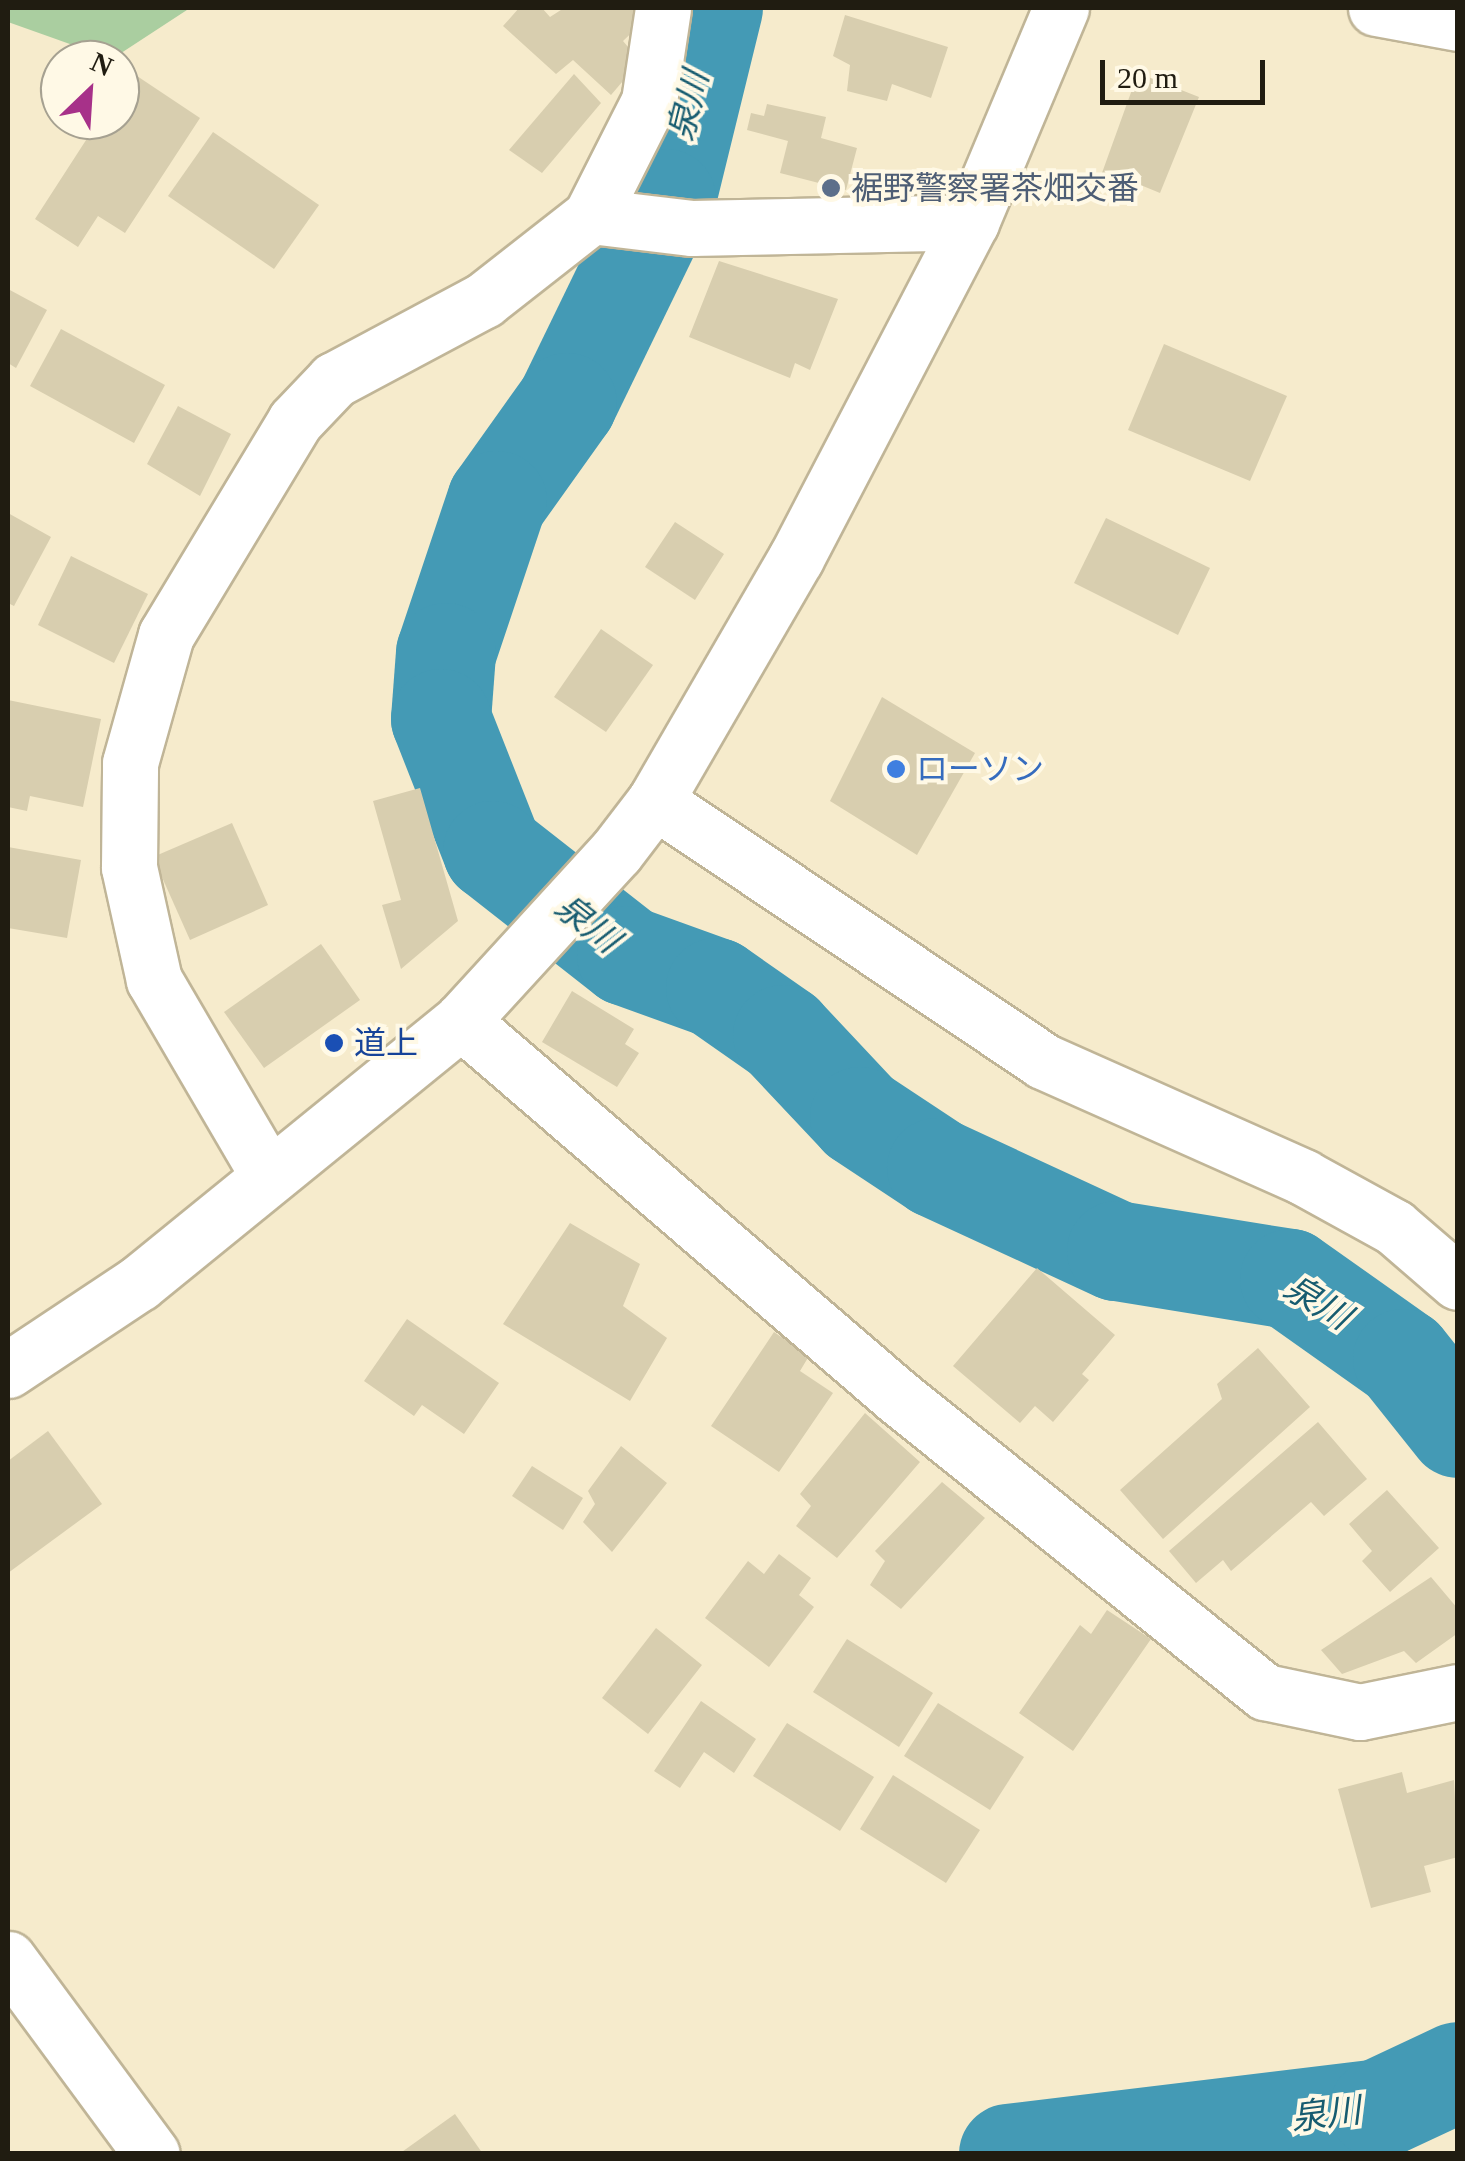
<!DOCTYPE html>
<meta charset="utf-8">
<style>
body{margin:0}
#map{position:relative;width:1465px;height:2161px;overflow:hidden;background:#f6ebcc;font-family:"Times New Roman","Noto Sans JP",serif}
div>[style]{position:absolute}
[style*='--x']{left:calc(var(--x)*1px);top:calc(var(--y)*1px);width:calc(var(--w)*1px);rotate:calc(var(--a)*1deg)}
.green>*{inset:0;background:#aacea0}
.river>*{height:100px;margin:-50px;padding:0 50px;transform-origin:50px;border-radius:50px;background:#449ab5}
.building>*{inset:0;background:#d8ceaf}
.roads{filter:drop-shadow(2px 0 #c0b597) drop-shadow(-2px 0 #c0b597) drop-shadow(0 2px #c0b597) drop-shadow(0 -2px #c0b597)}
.street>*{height:55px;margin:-27.5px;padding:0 27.5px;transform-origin:27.5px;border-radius:27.5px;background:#fff}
.secondary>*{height:55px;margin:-27.5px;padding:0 27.5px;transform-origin:27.5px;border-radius:27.5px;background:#fff}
.dots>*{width:28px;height:28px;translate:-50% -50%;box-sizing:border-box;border:5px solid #fff9e6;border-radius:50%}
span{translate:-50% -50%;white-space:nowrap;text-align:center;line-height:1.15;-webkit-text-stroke:8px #fff9e6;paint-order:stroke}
.service-label{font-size:32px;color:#4e5e75}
.left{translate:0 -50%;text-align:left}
.shop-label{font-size:32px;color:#366cbe}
.transit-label{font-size:32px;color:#164399}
.water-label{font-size:35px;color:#175c70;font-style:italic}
.frame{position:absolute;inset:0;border:10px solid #201c11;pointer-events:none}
.north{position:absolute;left:40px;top:40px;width:100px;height:100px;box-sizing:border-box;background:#fff9e6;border:2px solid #a6a191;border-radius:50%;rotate:25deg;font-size:28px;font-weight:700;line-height:40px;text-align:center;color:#201c11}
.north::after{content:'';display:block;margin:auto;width:35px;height:45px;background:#a73189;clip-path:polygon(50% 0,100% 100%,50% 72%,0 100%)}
.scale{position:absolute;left:1100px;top:60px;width:165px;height:45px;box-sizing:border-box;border:5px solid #201c11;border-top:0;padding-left:12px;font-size:30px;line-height:35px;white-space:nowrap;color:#201c11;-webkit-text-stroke:8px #fff9e6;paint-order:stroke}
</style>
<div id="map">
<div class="green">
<div style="clip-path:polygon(8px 8px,190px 8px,112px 59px,8px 22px)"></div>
</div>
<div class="river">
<div style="--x:713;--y:8;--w:197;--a:103.8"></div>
<div style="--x:666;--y:199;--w:227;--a:115.9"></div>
<div style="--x:567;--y:403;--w:120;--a:125.5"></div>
<div style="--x:497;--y:501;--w:160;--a:108.5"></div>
<div style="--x:446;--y:653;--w:66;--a:94.3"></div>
<div style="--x:441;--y:719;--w:142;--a:68.5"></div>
<div style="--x:493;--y:851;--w:170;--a:38.1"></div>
<div style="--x:627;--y:956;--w:95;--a:19.8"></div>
<div style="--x:716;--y:988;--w:82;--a:35"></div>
<div style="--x:783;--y:1035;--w:112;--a:46.8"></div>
<div style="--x:860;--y:1117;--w:92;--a:33.5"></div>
<div style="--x:937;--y:1168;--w:198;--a:24.8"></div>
<div style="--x:1117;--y:1251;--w:175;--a:9.2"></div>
<div style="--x:1290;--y:1279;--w:138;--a:35.3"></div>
<div style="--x:1403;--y:1359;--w:88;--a:51.4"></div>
<div style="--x:1009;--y:2154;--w:373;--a:-6.9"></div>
<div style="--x:1379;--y:2109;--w:87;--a:-25.1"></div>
</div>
<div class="building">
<div style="clip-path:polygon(519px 8px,542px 8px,550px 17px,564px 8px,631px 8px,645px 20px,623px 41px,640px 61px,611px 95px,573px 60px,556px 74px,503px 26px)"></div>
<div style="clip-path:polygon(845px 15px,948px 47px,931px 98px,892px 84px,887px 101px,847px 91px,850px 65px,833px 56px)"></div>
<div style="clip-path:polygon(131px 72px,200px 118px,125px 233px,98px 216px,78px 247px,35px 219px,99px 120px,120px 120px,120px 89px)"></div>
<div style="clip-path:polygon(1138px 73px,1199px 97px,1160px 193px,1126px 179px,1121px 193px,1098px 184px)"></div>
<div style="clip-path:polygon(574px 74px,601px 103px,542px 173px,509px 150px)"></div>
<div style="clip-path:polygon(767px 104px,826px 117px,821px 138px,857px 148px,846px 190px,780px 173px,788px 141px,747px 130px,751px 113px,764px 116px)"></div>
<div style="clip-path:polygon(213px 132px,319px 205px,274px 269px,168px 196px)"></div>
<div style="clip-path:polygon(719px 261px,838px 299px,810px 370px,795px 363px,790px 378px,689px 337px)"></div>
<div style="clip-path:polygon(8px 289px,47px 310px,16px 368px,8px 363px)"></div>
<div style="clip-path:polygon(61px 329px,165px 385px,134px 443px,30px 386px)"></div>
<div style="clip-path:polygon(1164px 344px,1287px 396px,1250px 481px,1128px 430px)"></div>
<div style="clip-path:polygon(178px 406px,231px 434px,200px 496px,147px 464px)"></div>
<div style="clip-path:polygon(8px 513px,51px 537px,14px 606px,8px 603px)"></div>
<div style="clip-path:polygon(1106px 518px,1210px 568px,1178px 635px,1074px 583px)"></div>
<div style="clip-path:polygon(675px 522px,724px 554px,695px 600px,645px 567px)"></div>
<div style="clip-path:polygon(71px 556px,148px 594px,114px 663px,38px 625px)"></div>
<div style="clip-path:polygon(601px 629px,653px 665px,606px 732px,554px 697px)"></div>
<div style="clip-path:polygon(882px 697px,975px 753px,917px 855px,830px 801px)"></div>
<div style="clip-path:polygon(8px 700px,101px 719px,83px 807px,30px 796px,27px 811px,8px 807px)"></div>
<div style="clip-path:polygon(420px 788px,458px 921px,401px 969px,382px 905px,401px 900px,373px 801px)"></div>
<div style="clip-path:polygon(232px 823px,268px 905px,190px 940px,153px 857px)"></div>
<div style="clip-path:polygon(8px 847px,81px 860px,67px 938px,8px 928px)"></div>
<div style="clip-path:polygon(321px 944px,360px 1000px,264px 1068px,224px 1012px)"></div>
<div style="clip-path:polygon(572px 991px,634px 1029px,625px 1044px,639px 1053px,617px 1087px,542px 1042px)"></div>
<div style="clip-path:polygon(570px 1223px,640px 1264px,623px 1306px,667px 1338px,630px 1401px,503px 1324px)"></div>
<div style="clip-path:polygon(1037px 1268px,1115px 1335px,1082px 1374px,1089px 1380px,1053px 1422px,1035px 1406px,1020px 1423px,953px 1366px)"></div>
<div style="clip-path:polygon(407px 1319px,499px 1383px,464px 1434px,422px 1405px,414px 1416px,364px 1381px)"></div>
<div style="clip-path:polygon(774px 1332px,809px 1356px,800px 1371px,833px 1393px,779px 1472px,711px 1426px)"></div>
<div style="clip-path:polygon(1258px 1348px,1310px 1407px,1163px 1539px,1120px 1490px,1222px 1399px,1217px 1384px)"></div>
<div style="clip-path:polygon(865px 1413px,920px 1462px,837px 1558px,796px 1526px,811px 1506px,800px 1494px)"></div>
<div style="clip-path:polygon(1318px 1422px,1367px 1479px,1324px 1516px,1311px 1502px,1231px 1571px,1223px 1560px,1196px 1583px,1169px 1551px)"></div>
<div style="clip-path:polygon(48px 1431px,102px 1504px,8px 1573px,8px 1461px)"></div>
<div style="clip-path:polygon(621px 1446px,667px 1483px,612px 1552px,583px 1522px,595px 1504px,588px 1491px)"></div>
<div style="clip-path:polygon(532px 1466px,583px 1498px,563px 1530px,512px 1496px)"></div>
<div style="clip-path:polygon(942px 1482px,985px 1518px,901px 1609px,870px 1585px,885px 1561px,875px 1551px)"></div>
<div style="clip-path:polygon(1387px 1490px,1439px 1548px,1390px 1592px,1362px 1561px,1372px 1551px,1349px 1524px)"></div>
<div style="clip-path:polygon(779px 1554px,811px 1578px,799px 1595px,814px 1607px,769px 1667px,705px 1618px,748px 1561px,764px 1574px)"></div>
<div style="clip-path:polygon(1431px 1577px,1458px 1609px,1458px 1633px,1416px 1663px,1404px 1651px,1342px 1674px,1321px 1650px)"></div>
<div style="clip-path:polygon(1107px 1610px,1151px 1639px,1073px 1751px,1019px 1713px,1080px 1625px,1091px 1634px)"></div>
<div style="clip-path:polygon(656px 1628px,702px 1665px,648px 1734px,602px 1698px)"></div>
<div style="clip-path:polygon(847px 1639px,933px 1693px,899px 1747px,813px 1692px)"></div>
<div style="clip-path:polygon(701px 1701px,756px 1739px,734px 1773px,704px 1752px,680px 1788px,654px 1771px)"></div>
<div style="clip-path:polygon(938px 1703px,1024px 1757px,990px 1810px,904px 1756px)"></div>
<div style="clip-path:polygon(787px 1723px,874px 1777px,840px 1831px,753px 1776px)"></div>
<div style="clip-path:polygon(1402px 1772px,1407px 1793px,1454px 1780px,1458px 1857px,1424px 1866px,1431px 1892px,1371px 1908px,1338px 1789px)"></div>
<div style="clip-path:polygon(893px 1775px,980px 1830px,946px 1883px,860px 1829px)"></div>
<div style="clip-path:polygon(455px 2114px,483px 2154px,399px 2154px)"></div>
</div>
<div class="roads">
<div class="street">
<div style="--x:591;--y:216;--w:102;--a:6.8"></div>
<div style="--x:692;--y:228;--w:279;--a:-1.2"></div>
<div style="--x:461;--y:1021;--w:576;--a:40.71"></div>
<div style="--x:898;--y:1397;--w:471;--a:38.8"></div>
<div style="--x:1265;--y:1692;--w:97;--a:11.9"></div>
<div style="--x:1360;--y:1712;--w:100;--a:-11.5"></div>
<div style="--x:268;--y:1175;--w:226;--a:-120.3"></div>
<div style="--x:154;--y:980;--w:116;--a:-102.5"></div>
<div style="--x:129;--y:867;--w:104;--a:-89.4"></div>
<div style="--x:130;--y:763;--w:133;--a:-74.3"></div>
<div style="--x:166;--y:635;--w:250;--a:-58.9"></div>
<div style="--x:295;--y:421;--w:57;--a:-46.4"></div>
<div style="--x:334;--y:380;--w:170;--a:-28.1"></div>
<div style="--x:484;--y:300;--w:136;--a:-38.1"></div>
<div style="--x:591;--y:216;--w:129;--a:-63.2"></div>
<div style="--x:649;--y:101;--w:94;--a:-81.4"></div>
</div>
<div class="secondary">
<div style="--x:1376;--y:8;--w:83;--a:10.4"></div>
<div style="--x:655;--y:801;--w:467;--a:33.8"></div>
<div style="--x:1043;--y:1061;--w:285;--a:24"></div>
<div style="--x:1303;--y:1177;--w:104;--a:28.8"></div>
<div style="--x:1394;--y:1227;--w:84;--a:40.7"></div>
<div style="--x:8;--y:1370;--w:157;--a:-33.6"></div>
<div style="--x:139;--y:1283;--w:415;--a:-39.1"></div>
<div style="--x:461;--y:1021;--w:229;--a:-47.5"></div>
<div style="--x:616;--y:852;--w:64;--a:-52.6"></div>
<div style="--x:655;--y:801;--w:281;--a:-59.9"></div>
<div style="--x:796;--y:558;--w:379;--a:-62.5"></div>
<div style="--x:971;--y:222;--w:232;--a:-67.2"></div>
<div style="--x:8;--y:1959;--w:242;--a:53.6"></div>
</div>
</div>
<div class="dots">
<div style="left:831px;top:188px;background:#5c6f8a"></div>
<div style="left:896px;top:769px;background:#3f7fe0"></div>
<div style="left:334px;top:1043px;background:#1a4fb4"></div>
</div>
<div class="service-label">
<span class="left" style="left:851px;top:188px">裾野警察署茶畑交番</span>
</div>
<div class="shop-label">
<span class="left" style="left:916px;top:769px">ローソン</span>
</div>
<div class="transit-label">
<span class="left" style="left:354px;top:1043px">道上</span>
</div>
<div class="water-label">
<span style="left:689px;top:106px;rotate:-76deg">泉川</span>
<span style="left:587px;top:924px;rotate:38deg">泉川</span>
<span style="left:1317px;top:1303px;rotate:31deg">泉川</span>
<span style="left:1326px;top:2115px;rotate:-7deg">泉川</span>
</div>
<div class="frame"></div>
<div class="north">N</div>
<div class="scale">20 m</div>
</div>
